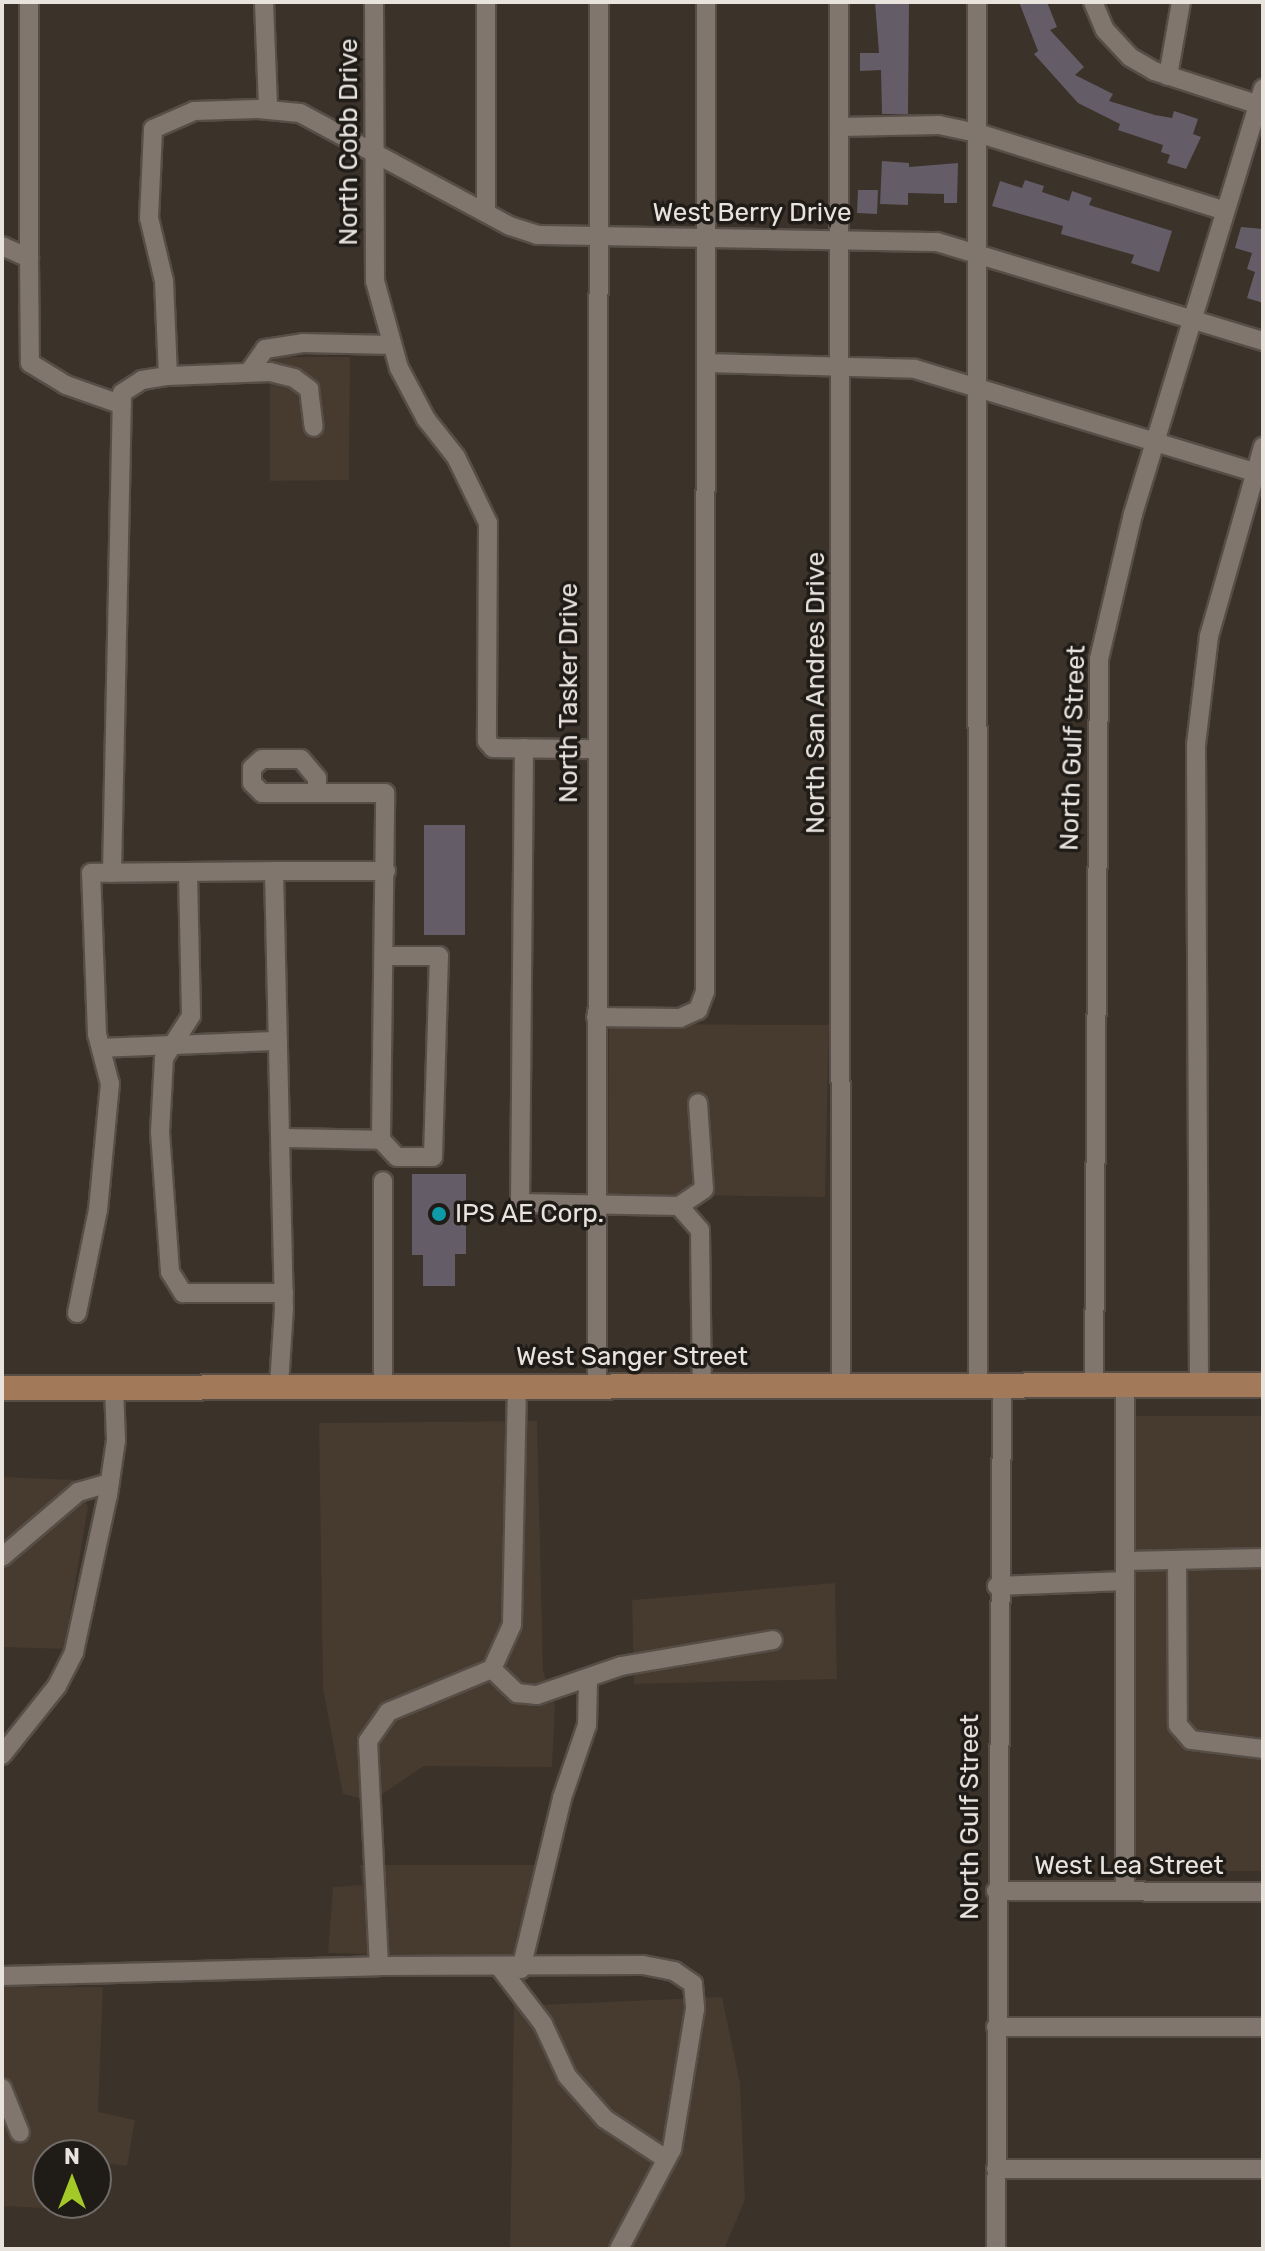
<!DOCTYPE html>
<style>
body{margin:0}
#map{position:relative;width:1265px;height:2251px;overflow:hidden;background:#3b322a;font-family:Rubik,sans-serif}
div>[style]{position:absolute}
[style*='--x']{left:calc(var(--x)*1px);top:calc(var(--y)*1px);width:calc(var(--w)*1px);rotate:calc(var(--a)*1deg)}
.built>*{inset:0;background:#473a2e}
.building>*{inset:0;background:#645c66}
.roads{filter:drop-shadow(2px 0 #564e47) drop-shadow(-2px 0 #564e47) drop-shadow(0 2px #564e47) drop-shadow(0 -2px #564e47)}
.minor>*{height:18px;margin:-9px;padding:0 9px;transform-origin:9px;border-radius:9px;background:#80766d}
.major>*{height:24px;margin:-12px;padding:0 12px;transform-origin:12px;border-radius:12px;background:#a27a5a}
.dots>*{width:22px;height:22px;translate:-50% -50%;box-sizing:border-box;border:4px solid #1f1b17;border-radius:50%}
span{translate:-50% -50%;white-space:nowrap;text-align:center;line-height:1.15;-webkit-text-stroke:7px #1f1b17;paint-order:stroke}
.street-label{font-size:26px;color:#e9e3de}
.poi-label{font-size:26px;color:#e9e3de}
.left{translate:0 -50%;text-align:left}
.frame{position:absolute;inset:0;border:4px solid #e9e3de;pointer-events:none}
.north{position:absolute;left:32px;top:2139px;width:80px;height:80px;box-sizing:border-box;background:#1f1b17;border:2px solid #706b67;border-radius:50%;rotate:0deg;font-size:22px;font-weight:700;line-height:32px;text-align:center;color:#e9e3de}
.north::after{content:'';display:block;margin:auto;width:28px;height:36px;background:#a2c928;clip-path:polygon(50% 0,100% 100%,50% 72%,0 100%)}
</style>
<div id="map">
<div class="built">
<div style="clip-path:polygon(270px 357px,350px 357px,349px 480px,270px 481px)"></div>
<div style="clip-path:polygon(609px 1024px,829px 1025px,825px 1197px,608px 1194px)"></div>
<div style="clip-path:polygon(1130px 1416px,1263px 1416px,1263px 1871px,1132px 1871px)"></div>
<div style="clip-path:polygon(537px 1421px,543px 1671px,555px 1706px,552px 1767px,424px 1766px,372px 1801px,343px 1794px,323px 1689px,319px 1423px)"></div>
<div style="clip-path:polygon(2px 1477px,78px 1480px,88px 1507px,64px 1649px,2px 1647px)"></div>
<div style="clip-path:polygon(835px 1583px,837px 1679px,634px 1684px,632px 1600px)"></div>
<div style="clip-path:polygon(360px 1865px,542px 1865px,532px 1958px,328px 1953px,333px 1887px,362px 1885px)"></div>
<div style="clip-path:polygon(2px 1987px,103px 1987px,98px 2112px,135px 2120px,127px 2166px,98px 2162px,96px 2203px,96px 2155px,48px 2155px,48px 2203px,95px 2203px,85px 2210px,2px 2206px)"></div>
<div style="clip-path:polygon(722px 1997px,740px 2083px,745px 2200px,724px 2249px,510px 2249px,514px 2006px)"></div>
</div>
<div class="building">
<div style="clip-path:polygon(875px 2px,909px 2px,908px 114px,882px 114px,881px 70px,860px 71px,860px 53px,879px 53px)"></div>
<div style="clip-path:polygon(1019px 2px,1047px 2px,1057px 27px,1050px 30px,1084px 67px,1075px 75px,1113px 94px,1109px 101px,1155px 115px,1172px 118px,1174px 111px,1198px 119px,1193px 134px,1201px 137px,1186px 169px,1167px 163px,1170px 155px,1161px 152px,1163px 145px,1118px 130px,1120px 124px,1078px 103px,1034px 54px,1038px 51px)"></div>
<div style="clip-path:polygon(882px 161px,909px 163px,909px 167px,958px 163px,957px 203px,944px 203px,944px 194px,908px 193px,908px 205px,880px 204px)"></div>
<div style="clip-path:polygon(1025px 180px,1044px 186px,1042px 192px,1069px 201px,1072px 191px,1092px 198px,1089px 205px,1172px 231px,1159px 272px,1131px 263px,1134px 255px,1061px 234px,1063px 226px,992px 206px,1000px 181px,1022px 188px)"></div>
<div style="clip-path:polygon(858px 190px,878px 190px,877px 214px,857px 213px)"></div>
<div style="clip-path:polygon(1241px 227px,1263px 229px,1263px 303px,1247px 298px,1255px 272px,1247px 269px,1252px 253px,1235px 248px)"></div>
<div style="clip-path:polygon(424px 825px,465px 825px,465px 935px,424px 935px)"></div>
<div style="clip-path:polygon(412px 1174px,466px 1174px,466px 1254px,455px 1254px,455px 1286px,423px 1286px,423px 1255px,412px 1255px)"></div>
</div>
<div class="roads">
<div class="minor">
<div style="--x:264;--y:2;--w:106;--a:87.8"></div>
<div style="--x:374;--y:2;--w:279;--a:89.8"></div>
<div style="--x:375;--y:281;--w:90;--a:74.6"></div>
<div style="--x:399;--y:368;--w:58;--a:62.1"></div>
<div style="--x:426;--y:419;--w:48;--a:51.7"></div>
<div style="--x:456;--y:457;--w:73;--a:64.1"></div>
<div style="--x:488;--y:523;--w:218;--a:90.3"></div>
<div style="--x:487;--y:741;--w:9;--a:49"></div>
<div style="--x:493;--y:748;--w:102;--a:0.6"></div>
<div style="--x:486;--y:2;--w:211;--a:90"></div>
<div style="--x:839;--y:2;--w:1383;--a:89.92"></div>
<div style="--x:977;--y:2;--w:1383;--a:89.96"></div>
<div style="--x:1093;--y:2;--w:30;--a:67"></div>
<div style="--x:1105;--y:30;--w:37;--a:47"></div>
<div style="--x:1130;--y:57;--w:28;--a:30"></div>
<div style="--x:1154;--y:71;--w:107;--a:17.9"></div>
<div style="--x:1168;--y:76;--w:75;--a:-80"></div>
<div style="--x:839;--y:127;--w:100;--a:-1.1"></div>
<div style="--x:939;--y:125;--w:40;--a:12"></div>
<div style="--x:978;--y:133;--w:256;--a:17.5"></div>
<div style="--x:2;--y:246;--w:30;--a:24"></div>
<div style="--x:29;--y:258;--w:105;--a:89.5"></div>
<div style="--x:30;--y:363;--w:42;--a:31.4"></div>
<div style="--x:66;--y:385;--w:57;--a:19.4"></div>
<div style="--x:29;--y:258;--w:256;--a:-90"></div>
<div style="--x:706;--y:363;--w:209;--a:1.6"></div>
<div style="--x:915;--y:369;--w:355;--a:16.9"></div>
<div style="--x:249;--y:372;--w:28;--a:-55"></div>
<div style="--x:265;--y:349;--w:38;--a:-9"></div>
<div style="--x:303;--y:343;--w:89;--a:1.3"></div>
<div style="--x:168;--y:376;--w:95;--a:-92.4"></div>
<div style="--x:164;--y:281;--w:65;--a:-103.4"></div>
<div style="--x:149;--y:218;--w:89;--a:-87.4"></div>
<div style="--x:153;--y:129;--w:45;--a:-23.7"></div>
<div style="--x:194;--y:111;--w:64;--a:-1.8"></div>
<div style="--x:258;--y:109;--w:42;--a:5.4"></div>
<div style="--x:300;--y:113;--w:238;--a:28.3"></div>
<div style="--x:510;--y:226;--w:28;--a:18"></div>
<div style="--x:537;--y:235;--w:400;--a:1"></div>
<div style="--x:937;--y:242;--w:341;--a:16.9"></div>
<div style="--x:524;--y:748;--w:455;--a:90.5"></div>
<div style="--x:520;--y:1203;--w:159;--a:1.1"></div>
<div style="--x:679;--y:1206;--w:30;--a:-34"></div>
<div style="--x:704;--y:1189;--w:86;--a:-94"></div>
<div style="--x:274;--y:871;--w:112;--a:0"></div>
<div style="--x:188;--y:872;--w:144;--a:88.8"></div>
<div style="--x:191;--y:1016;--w:50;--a:122.7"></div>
<div style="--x:164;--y:1058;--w:74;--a:93.1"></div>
<div style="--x:160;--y:1132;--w:140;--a:85.9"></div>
<div style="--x:170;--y:1272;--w:25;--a:58"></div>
<div style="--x:183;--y:1293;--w:101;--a:0"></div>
<div style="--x:112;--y:873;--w:480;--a:-88.8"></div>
<div style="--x:122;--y:393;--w:24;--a:-33"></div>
<div style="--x:142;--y:380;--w:26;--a:-9"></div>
<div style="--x:168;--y:376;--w:102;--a:-2.2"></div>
<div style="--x:270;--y:372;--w:25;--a:14"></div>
<div style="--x:294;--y:378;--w:19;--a:36"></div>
<div style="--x:309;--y:389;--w:38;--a:83"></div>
<div style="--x:596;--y:1017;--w:84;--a:0.7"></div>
<div style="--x:680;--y:1018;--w:20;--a:-24"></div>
<div style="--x:698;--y:1010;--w:19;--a:-69"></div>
<div style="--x:705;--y:992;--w:990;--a:-89.94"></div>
<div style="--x:101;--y:1048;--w:177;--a:-2.3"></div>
<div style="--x:281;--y:1138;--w:100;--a:1.1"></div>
<div style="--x:381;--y:1140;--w:347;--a:-89.3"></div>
<div style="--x:385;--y:793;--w:123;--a:180"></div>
<div style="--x:262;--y:793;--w:14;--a:-135"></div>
<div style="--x:252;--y:783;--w:15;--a:-90"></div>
<div style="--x:252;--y:768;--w:13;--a:-42"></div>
<div style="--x:262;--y:759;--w:39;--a:0"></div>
<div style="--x:301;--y:759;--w:25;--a:50"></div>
<div style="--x:317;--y:778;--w:12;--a:90"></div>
<div style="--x:381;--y:1140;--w:23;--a:47"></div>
<div style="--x:397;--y:1157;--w:36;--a:0"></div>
<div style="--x:433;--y:1157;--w:201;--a:-88.3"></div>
<div style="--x:439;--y:956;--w:54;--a:180"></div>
<div style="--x:679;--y:1206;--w:32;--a:49"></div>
<div style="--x:700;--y:1230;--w:155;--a:89.3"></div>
<div style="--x:77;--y:1313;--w:105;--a:-78.5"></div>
<div style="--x:98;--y:1210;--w:127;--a:-84.6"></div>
<div style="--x:110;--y:1084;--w:52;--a:-104.6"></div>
<div style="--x:97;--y:1034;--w:161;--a:-92.1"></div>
<div style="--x:91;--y:873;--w:183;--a:-0.6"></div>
<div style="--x:274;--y:871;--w:437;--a:88.7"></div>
<div style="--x:284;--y:1308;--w:78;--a:93.7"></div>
<div style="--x:597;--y:1385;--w:1383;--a:-89.92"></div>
<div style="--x:1094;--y:1385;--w:726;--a:-89.61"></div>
<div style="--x:1099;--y:659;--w:149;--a:-76.8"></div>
<div style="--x:1133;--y:514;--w:445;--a:-73"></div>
<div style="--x:1125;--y:1385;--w:506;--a:90"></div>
<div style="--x:1199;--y:1385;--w:640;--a:-90.27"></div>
<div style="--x:1196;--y:745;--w:110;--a:-83.2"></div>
<div style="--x:1209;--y:636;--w:197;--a:-74.1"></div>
<div style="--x:383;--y:1386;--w:205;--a:-90"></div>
<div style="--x:2;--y:1557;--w:100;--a:-40.5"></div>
<div style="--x:78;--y:1492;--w:33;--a:-16"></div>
<div style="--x:1177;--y:1560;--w:165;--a:89.7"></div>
<div style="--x:1178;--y:1725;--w:20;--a:49"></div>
<div style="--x:1191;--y:1740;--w:73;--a:7.1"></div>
<div style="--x:1125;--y:1561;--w:138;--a:-1.2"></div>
<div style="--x:997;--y:1586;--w:128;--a:-2.2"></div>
<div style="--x:492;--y:1669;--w:35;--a:44"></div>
<div style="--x:517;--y:1693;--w:20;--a:6"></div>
<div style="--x:537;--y:1695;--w:89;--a:-19"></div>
<div style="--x:621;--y:1666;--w:154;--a:-9.7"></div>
<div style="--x:2;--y:1755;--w:88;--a:-51.4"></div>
<div style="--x:57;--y:1686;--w:38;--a:-63"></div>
<div style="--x:74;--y:1652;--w:161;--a:-77.8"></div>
<div style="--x:108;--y:1495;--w:56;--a:-81.7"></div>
<div style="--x:116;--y:1440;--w:53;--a:-92.2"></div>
<div style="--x:996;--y:1891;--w:267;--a:0.2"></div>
<div style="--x:379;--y:1966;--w:225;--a:-92.8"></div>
<div style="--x:368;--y:1741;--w:35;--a:-55"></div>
<div style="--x:388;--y:1712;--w:113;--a:-22.5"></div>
<div style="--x:492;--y:1669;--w:48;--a:-65.6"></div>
<div style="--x:512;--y:1625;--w:240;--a:-88.8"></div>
<div style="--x:501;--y:1969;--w:69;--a:52.6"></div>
<div style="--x:543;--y:2024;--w:57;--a:65.2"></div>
<div style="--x:567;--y:2076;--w:57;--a:48.5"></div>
<div style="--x:605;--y:2119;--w:73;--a:33.3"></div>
<div style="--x:521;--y:1969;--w:176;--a:-76.5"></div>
<div style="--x:562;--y:1798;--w:77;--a:-71.1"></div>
<div style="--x:587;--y:1725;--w:45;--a:-88.7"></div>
<div style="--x:2;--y:1976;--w:377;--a:-1.5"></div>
<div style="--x:379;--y:1966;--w:264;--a:-0.2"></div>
<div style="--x:643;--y:1965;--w:32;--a:11"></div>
<div style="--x:674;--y:1971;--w:23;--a:34"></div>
<div style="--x:693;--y:1984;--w:25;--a:85"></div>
<div style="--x:695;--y:2009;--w:142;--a:99.3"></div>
<div style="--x:672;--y:2149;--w:113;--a:117.9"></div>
<div style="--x:996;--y:2027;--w:267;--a:0"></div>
<div style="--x:2;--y:2088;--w:48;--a:68.2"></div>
<div style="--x:996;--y:2169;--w:267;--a:0"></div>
<div style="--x:996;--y:2249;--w:864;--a:-89.6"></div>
</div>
<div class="major">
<div style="--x:2;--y:1388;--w:1261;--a:-0.14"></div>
</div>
</div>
<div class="dots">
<div style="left:439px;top:1214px;background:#0f9aa8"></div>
</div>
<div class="street-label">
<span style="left:349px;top:142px;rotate:-90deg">North Cobb Drive</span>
<span style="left:752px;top:213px">West Berry Drive</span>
<span style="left:569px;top:693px;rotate:-90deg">North Tasker Drive</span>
<span style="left:816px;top:693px;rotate:-90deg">North San Andres Drive</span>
<span style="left:1073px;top:748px;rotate:-88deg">North Gulf Street</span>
<span style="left:632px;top:1357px">West Sanger Street</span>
<span style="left:970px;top:1817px;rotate:-90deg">North Gulf Street</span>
<span style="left:1129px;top:1866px">West Lea Street</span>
</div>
<div class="poi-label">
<span class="left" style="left:455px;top:1214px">IPS AE Corp.</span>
</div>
<div class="frame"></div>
<div class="north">N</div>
</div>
